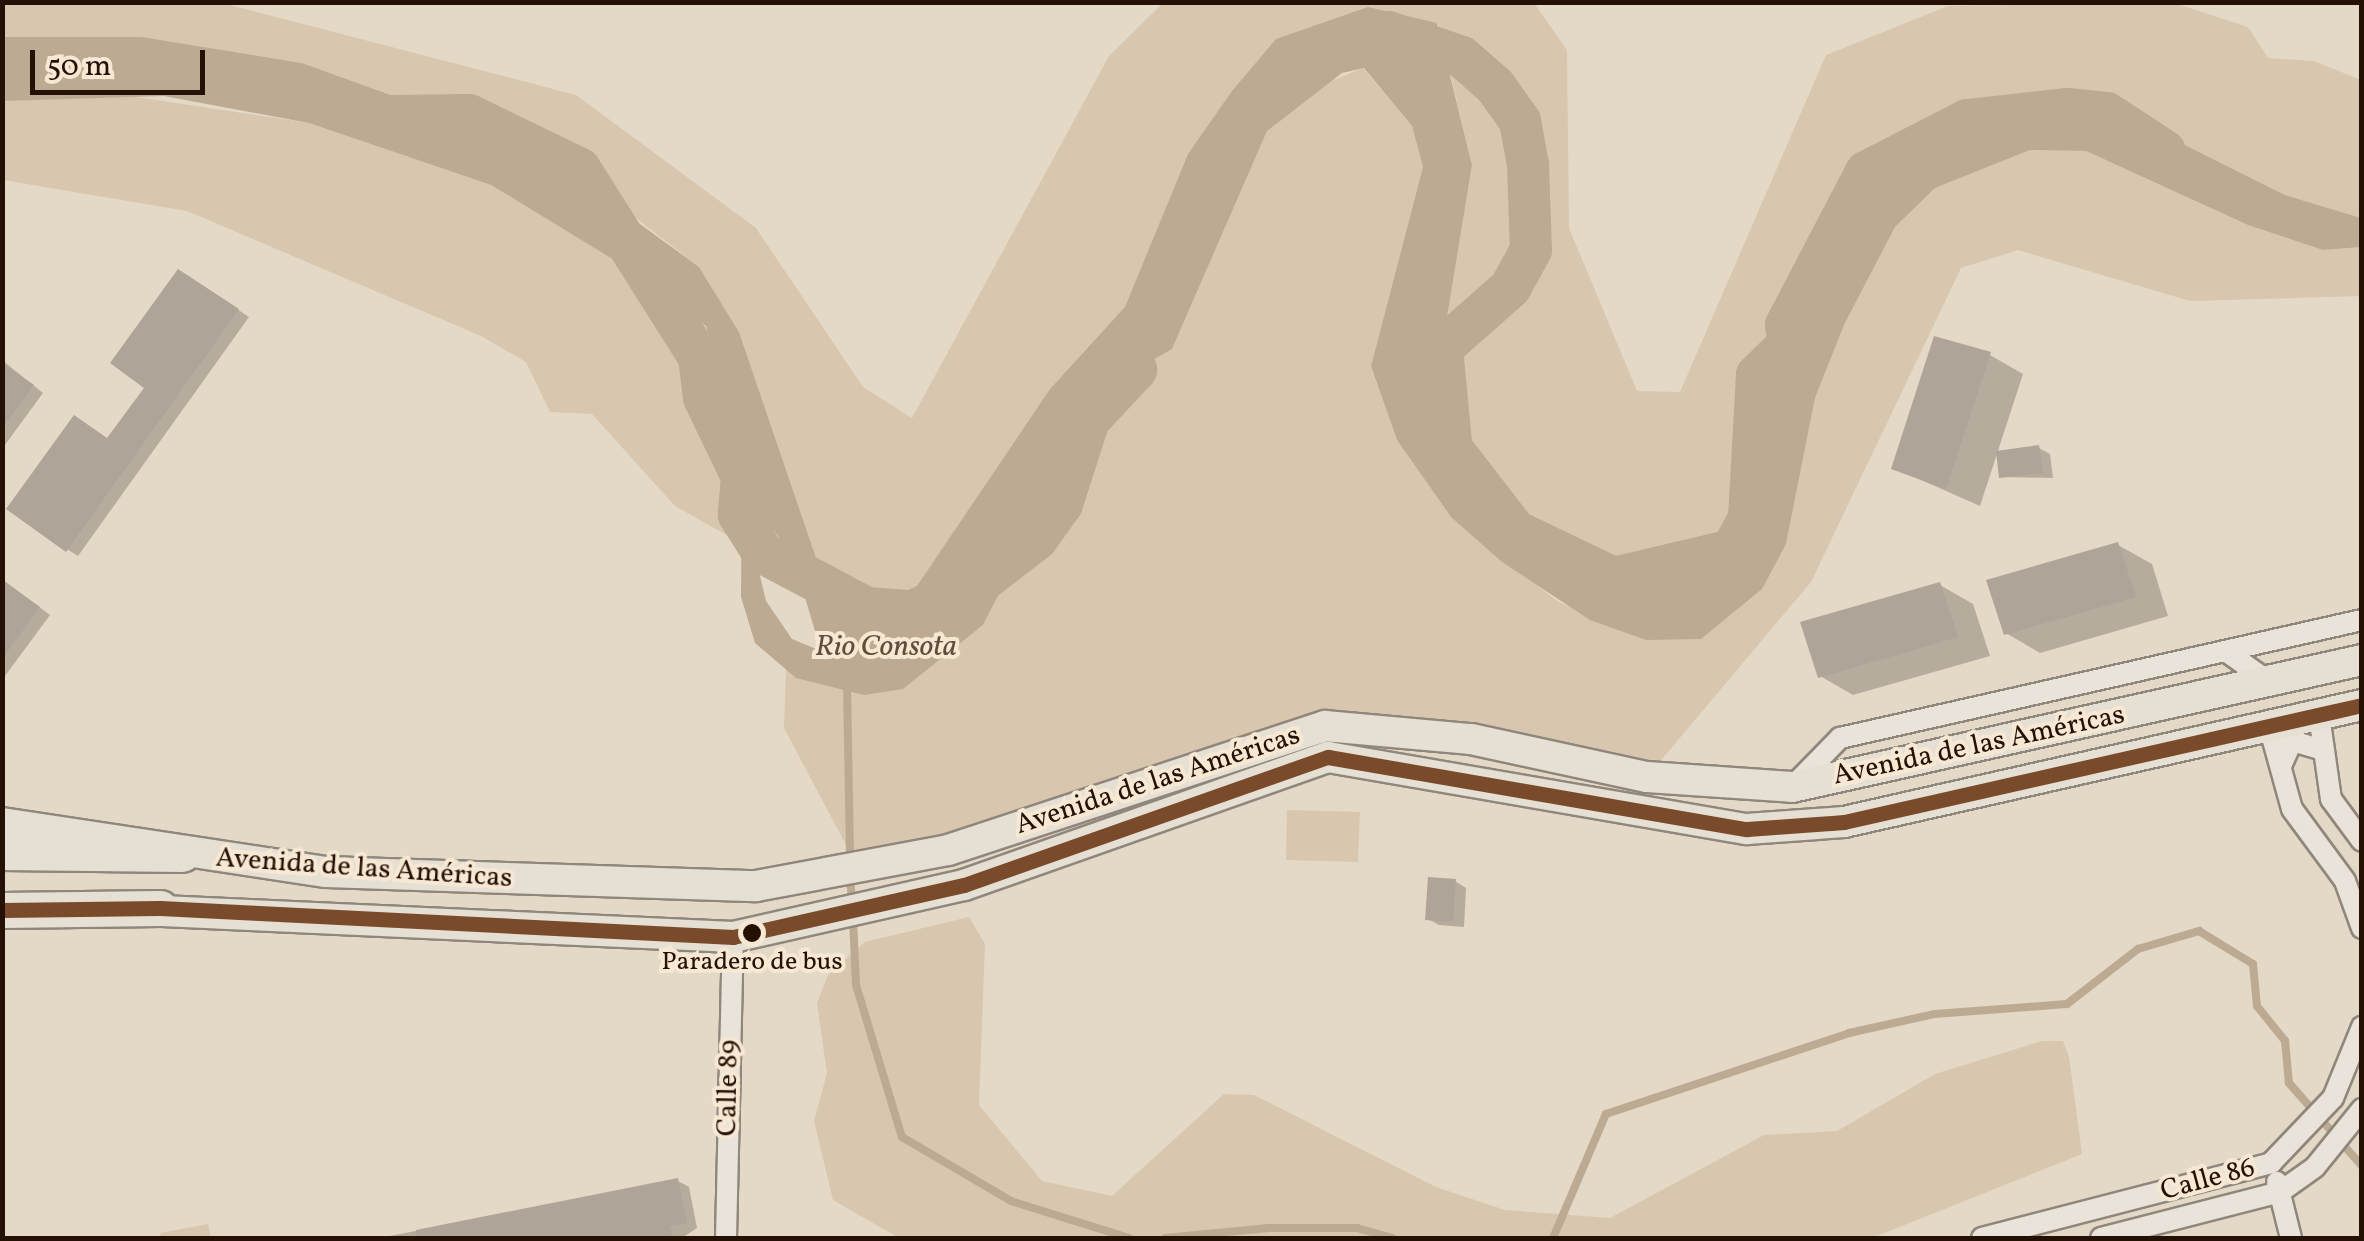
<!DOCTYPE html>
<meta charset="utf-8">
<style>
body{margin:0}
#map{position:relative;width:2364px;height:1241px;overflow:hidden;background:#e4d8c6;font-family:Vollkorn,serif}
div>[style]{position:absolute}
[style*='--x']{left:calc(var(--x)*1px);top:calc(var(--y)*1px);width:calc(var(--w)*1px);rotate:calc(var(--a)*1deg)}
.green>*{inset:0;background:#d8c7ae}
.water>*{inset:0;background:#bdaa92}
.shadow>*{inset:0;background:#0003}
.stream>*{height:8px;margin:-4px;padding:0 4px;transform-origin:4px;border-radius:4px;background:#bdaa92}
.river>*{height:42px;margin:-21px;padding:0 21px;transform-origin:21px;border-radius:21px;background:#bdaa92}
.building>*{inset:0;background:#aea497}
.roads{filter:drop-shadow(2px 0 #90877c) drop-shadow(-2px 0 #90877c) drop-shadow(0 2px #90877c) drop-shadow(0 -2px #90877c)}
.street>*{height:20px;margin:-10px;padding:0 10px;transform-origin:10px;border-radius:10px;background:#e9e3da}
.primary>*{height:30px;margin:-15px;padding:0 15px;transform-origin:15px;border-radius:15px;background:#e6dfd4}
.highway>*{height:35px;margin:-17.5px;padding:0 17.5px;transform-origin:17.5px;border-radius:17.5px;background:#e6dfd4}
.bus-1>*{height:15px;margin:-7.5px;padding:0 7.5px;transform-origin:7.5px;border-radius:7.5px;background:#7a4b2a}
.dots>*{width:28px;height:28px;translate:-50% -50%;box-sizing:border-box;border:5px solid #f6e8d2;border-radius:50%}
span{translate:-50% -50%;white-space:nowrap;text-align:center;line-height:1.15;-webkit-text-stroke:8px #f6e8d2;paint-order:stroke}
.bus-label{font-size:26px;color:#251006}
.street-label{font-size:28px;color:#251006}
.water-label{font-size:30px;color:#624d3b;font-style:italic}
.frame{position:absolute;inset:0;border:5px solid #251006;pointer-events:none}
.scale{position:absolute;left:30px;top:50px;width:175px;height:45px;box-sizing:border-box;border:5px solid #251006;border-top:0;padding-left:12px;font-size:30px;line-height:35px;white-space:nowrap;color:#251006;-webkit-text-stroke:8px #f6e8d2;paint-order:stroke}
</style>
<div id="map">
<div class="green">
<div style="clip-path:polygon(2px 3px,222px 3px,576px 95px,756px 228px,863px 387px,912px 418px,1109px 56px,1163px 3px,1534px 3px,1567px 50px,1569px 228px,1637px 391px,1680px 392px,1826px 55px,1948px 6px,2174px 3px,2248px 27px,2268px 58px,2314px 61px,2361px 80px,2361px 218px,2285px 195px,2145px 125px,2001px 109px,1898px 151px,1866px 172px,1808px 288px,1771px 394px,1749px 518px,1732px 550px,1657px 588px,1557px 550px,1451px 413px,1442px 348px,1472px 165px,1438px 23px,1276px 39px,1188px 154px,1126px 307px,1050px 389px,917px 587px,867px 608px,828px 593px,739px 332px,699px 267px,628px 212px,510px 138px,302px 63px,142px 37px,3px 37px)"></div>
<div style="clip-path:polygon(1363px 68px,1412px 126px,1423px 167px,1371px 366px,1397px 440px,1451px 517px,1557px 601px,1646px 640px,1786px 544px,1815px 398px,1844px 325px,1895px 227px,1935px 188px,2030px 150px,2086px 151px,2248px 225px,2323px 250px,2361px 247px,2361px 296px,2190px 301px,2018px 250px,1961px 268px,1811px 582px,1647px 777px,1325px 726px,861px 873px,784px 728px,786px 670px,903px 689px,983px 625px,1089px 420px,1136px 370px,1172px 349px,1267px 130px,1310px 90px)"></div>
<div style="clip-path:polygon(122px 95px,309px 123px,491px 185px,655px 285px,705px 325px,742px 477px,739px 542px,675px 506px,592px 414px,550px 412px,526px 362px,481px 336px,187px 211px,3px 180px,2px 101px)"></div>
<div style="clip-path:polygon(1287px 810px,1360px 812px,1358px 862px,1286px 860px)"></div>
<div style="clip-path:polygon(969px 917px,985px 944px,979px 1105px,1042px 1181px,1112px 1196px,1224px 1094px,1254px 1095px,1436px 1187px,1505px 1210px,1610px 1218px,1764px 1135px,1837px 1131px,1935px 1074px,2042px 1041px,2063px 1041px,2069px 1057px,2082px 1154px,1872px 1238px,899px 1238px,833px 1200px,814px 1121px,827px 1073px,817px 1003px,828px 975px,865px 942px)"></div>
<div style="clip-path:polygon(208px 1224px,211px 1238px,161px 1238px,160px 1233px)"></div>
</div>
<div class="water">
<div style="clip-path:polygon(evenodd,1368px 7px,1437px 23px,1472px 165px,1442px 348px,1451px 413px,1557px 550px,1657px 588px,1732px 550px,1749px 518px,1771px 394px,1808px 288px,1866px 172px,1898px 151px,2026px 106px,2145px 125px,2285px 195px,2361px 218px,2361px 247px,2323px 250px,2248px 225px,2086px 151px,2030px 150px,1935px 188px,1895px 227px,1844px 325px,1815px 398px,1786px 544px,1762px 589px,1701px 639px,1646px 640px,1590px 620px,1502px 562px,1451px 517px,1397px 440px,1371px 366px,1423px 167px,1412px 126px,1364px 68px,1342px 73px,1267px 131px,1172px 349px,1136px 370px,1089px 420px,983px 625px,903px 689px,864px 695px,796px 678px,755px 643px,741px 597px,742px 477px,706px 326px,655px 285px,491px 185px,309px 123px,164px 96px,3px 101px,3px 37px,142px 37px,302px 63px,510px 138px,563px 168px,699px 267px,739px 332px,828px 593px,867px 608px,917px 586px,1050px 389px,1125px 307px,1188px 154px,1232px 91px,1276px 39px,1368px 7px,774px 531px,792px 554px,821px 651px,792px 639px,766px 601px,760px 576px,774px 531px)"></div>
</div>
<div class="shadow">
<div style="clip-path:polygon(190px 278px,249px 317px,78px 556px,67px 549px,109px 441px,147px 387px)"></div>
<div style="clip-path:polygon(1990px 355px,2023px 374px,1980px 506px,1894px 468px)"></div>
<div style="clip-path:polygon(2px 360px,43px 393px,2px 449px)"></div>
<div style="clip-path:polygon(2039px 448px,2050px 454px,2053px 478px,2001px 477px)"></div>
<div style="clip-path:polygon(2118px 545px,2152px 564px,2168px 616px,2040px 653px,2006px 633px)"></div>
<div style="clip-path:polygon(2px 579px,50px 615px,2px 680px)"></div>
<div style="clip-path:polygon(1940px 585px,1973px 604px,1990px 656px,1853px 695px,1820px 676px)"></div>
<div style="clip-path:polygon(1455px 881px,1466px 888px,1464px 927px,1439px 925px,1428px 919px)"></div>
<div style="clip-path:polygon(678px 1181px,689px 1187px,697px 1228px,682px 1238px,379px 1238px)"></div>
</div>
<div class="stream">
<div style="--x:847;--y:684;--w:176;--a:89"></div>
<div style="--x:850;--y:874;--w:31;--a:86"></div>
<div style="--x:853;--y:919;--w:66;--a:87.4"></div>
<div style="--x:856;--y:985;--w:159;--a:73.2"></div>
<div style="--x:902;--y:1137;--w:126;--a:30.4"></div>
<div style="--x:1011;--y:1201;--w:124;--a:17.4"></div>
<div style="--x:1165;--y:1238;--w:104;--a:-5.5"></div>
<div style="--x:1269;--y:1228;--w:88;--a:0"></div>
<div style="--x:1357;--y:1228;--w:37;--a:16"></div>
<div style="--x:1553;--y:1238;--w:135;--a:-66.9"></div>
<div style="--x:1606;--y:1114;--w:256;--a:-18.4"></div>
<div style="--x:1849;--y:1033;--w:88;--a:-12.5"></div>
<div style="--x:1935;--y:1014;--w:132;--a:-4.3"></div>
<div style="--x:2067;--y:1004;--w:90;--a:-37.8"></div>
<div style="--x:2138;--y:949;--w:64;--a:-16.4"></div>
<div style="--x:2199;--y:931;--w:63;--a:31.4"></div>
<div style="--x:2253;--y:964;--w:42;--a:84.6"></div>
<div style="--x:2257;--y:1006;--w:45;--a:51.3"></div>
<div style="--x:2285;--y:1041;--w:42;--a:84.6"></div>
<div style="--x:2289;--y:1083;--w:111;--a:48.7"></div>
</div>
<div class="river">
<div style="--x:1389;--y:32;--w:77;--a:18.9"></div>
<div style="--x:1462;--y:57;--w:44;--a:41.3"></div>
<div style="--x:1495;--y:86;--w:43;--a:54.5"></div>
<div style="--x:1520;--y:121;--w:45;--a:79.7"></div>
<div style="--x:1528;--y:165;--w:85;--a:88"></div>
<div style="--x:1531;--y:250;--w:43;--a:118.9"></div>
<div style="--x:1510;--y:288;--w:91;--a:138.6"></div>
<div style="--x:1442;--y:348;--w:106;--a:84.6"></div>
<div style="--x:390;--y:116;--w:79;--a:-0.7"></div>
<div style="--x:469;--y:115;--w:123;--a:25.9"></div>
<div style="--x:580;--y:169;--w:222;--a:57.7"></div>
<div style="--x:699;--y:357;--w:41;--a:83"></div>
<div style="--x:704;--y:398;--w:88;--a:64.3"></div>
<div style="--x:742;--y:477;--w:38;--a:95"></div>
<div style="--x:739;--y:515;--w:45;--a:57.7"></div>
<div style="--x:763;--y:553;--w:118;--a:27.9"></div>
<div style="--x:867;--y:608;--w:54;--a:4.2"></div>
<div style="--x:921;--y:612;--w:45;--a:-20.9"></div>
<div style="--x:963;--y:596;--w:93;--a:-37.6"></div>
<div style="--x:1037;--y:539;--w:43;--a:-54.5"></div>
<div style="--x:1062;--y:504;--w:88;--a:-72.2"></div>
<div style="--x:1089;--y:420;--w:69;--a:-46.8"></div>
<div style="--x:1136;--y:370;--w:14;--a:-111"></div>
<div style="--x:1131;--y:357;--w:41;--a:-62.2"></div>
<div style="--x:1505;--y:526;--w:121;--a:25.5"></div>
<div style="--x:1614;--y:578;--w:121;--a:-13.3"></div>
<div style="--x:1732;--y:550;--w:36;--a:-62"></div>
<div style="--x:1749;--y:518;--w:143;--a:-86.8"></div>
<div style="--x:1757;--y:375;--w:45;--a:-44.1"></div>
<div style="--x:1789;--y:344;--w:19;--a:-99"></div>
<div style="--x:1786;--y:325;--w:173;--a:-62.4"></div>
<div style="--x:1866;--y:172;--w:114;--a:-27.2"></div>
<div style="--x:1967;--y:120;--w:101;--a:-6.3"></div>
<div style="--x:2067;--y:109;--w:40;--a:5.7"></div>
<div style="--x:2107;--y:113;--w:69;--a:33.2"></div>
</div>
<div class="building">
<div style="clip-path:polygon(178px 269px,239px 309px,66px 552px,6px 509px,74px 415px,107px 438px,144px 388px,110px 363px)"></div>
<div style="clip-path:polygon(1934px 336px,1991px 352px,1946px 489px,1891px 469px)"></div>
<div style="clip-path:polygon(2px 363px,34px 385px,2px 428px)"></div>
<div style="clip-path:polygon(2039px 445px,2043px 473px,1999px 478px,1996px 451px)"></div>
<div style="clip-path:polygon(2118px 542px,2136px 597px,2004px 635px,1986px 580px)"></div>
<div style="clip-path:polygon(2px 580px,40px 607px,2px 659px)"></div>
<div style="clip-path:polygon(1940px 582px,1958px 637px,1818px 678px,1800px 622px)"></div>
<div style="clip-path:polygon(1428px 877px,1456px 879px,1453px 922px,1425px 920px)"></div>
<div style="clip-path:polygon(678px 1178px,687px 1223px,670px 1226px,673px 1238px,417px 1238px,416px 1230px)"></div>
</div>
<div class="roads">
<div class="street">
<div style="--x:2227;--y:652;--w:50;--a:35.3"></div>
<div style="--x:2319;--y:715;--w:85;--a:81.9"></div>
<div style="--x:2331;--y:799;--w:52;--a:53.6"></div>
<div style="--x:2269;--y:726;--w:86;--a:74.5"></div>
<div style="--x:2292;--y:809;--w:89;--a:53.6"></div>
<div style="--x:2345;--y:881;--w:50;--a:70.1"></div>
<div style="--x:2281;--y:766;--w:27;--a:-66"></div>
<div style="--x:2292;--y:741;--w:32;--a:16"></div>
<div style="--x:1792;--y:787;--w:69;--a:-45.6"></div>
<div style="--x:1840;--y:738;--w:535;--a:-12.74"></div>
<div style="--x:2277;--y:1182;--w:58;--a:76"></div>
<div style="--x:726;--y:1238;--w:301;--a:-88.7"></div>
<div style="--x:1982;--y:1238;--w:299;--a:-14.5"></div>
<div style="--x:2271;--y:1163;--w:90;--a:-46.4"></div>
<div style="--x:2333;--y:1098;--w:77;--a:-67.8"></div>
<div style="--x:2101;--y:1238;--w:185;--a:-14.4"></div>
<div style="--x:2280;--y:1192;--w:43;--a:-35.5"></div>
<div style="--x:2315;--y:1167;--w:75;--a:-51"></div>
</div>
<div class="primary">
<div style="--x:2;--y:823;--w:328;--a:8.6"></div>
<div style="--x:326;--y:872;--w:430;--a:1.9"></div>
<div style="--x:756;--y:886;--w:195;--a:-10.6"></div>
<div style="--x:948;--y:850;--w:397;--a:-18.2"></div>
<div style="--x:1325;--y:726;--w:147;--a:5.1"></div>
<div style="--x:1471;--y:739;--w:180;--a:12.2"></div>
<div style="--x:1647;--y:777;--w:145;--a:3.9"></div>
<div style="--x:1792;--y:787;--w:584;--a:-12.56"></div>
<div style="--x:140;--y:910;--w:594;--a:2.61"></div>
<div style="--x:733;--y:937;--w:237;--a:-12.7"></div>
<div style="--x:964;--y:885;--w:386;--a:-19.4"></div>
<div style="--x:1328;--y:757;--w:425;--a:9.8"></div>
<div style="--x:1747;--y:829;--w:97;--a:-4.1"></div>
<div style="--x:1844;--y:822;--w:531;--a:-12.73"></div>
</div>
<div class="highway">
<div style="--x:2;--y:852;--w:180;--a:0.6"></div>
<div style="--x:2;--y:910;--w:158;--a:-0.7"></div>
</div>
</div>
<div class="bus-1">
<div style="--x:2;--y:910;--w:158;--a:-0.7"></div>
<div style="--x:160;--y:908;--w:574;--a:2.9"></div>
<div style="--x:733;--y:937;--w:237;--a:-12.7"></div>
<div style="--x:964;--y:885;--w:386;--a:-19.4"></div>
<div style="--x:1328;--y:757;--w:425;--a:9.8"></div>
<div style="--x:1747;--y:829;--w:97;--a:-4.1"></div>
<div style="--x:1844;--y:822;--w:531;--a:-12.73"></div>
</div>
<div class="dots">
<div style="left:752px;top:933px;background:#251006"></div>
</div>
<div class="bus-label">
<span style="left:752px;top:963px">Paradero de bus</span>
</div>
<div class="street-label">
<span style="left:1979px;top:746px;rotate:-12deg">Avenida de las Américas</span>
<span style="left:1158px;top:781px;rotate:-18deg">Avenida de las Américas</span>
<span style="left:364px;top:869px;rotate:4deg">Avenida de las Américas</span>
<span style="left:729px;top:1088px;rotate:-89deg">Calle 89</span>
<span style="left:2208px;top:1180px;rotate:-15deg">Calle 86</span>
</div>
<div class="water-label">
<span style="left:886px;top:647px">Rio Consota</span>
</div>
<div class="frame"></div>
<div class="scale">50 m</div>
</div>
